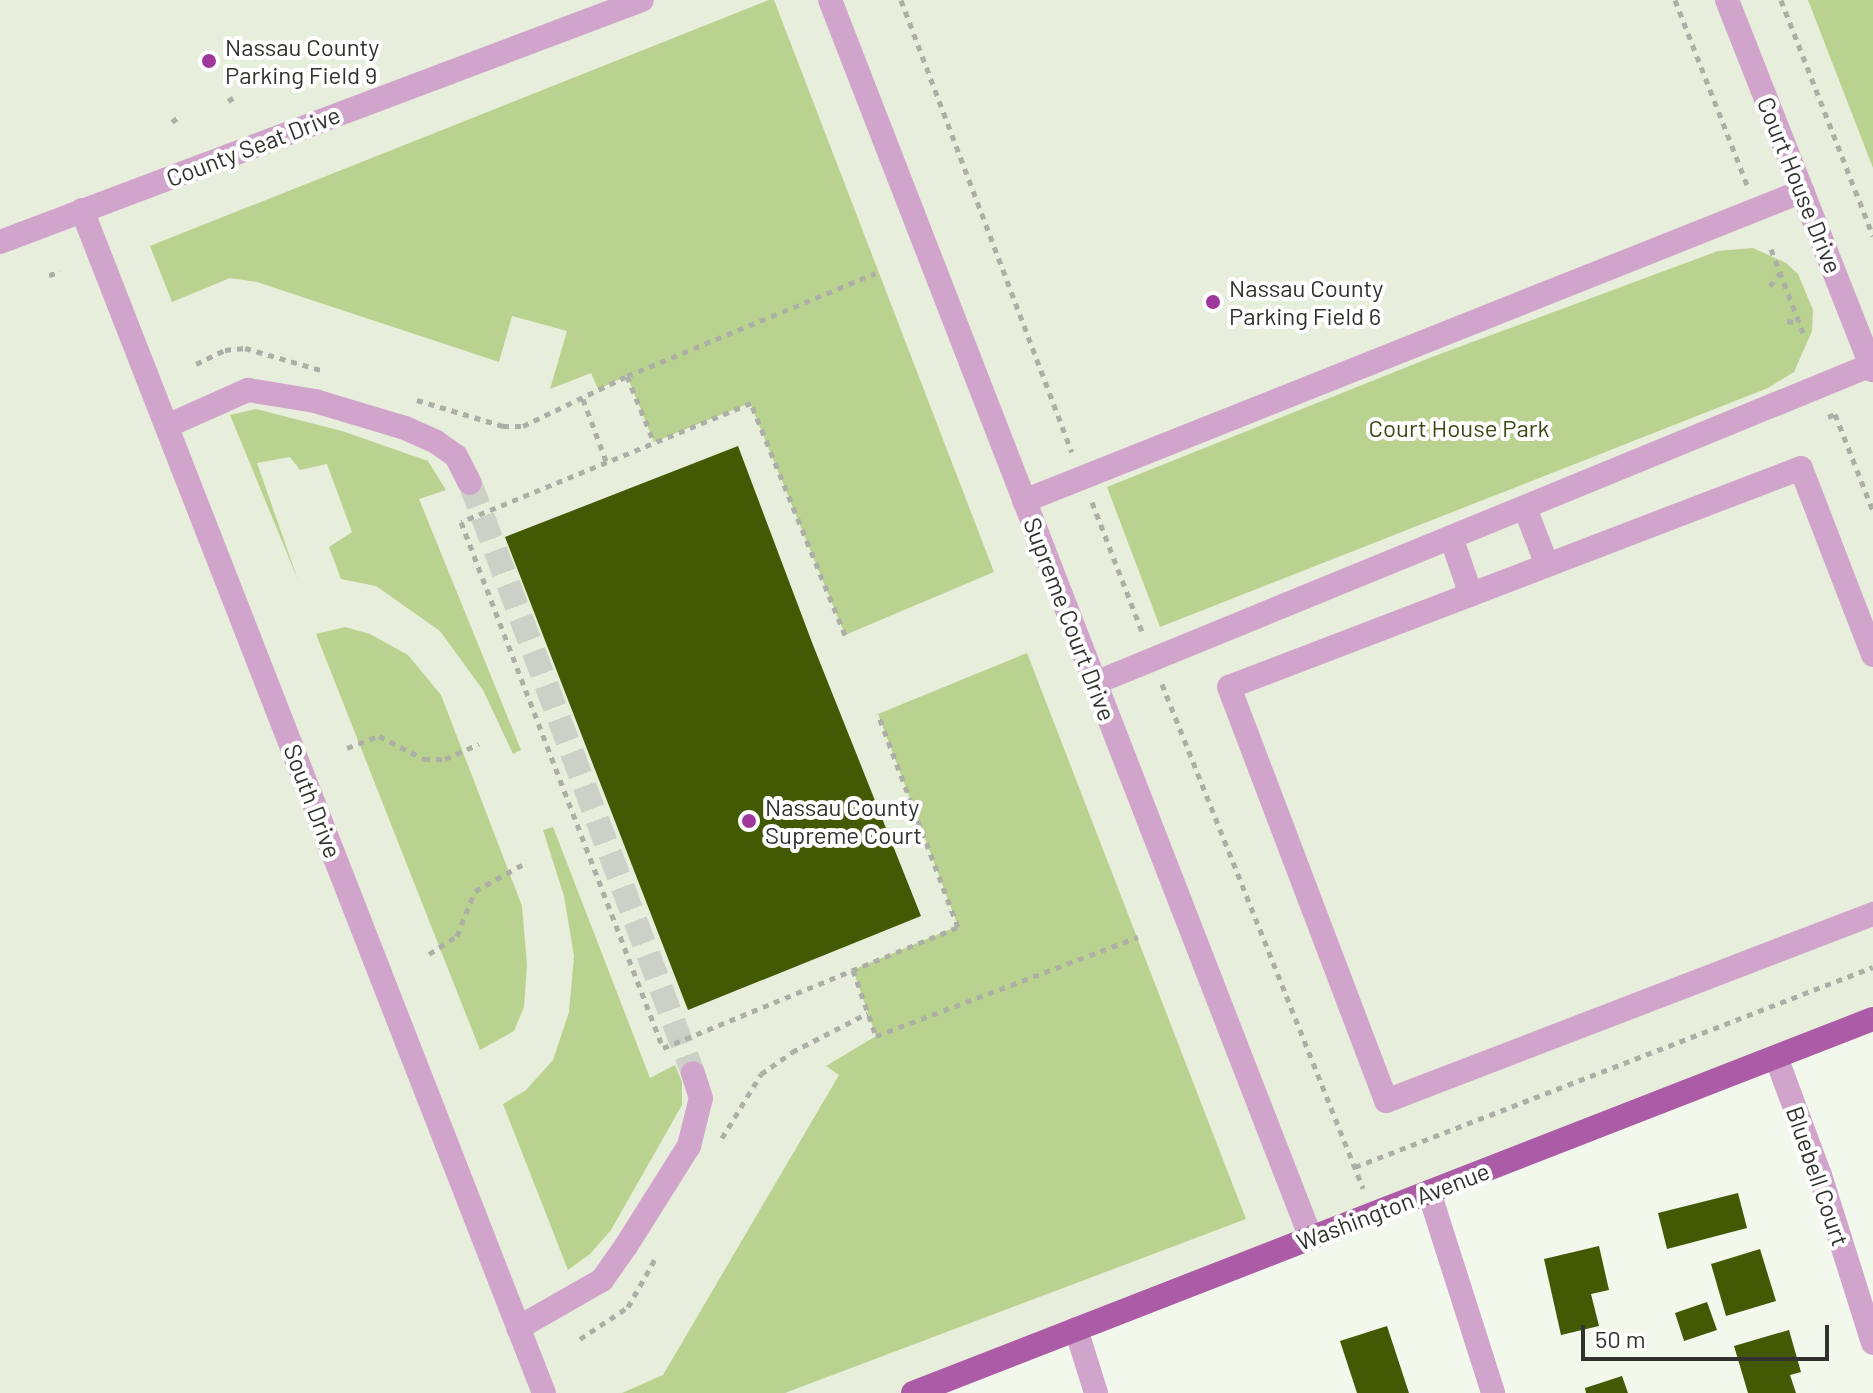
<!DOCTYPE html>
<style>
body{margin:0}
#map{position:relative;width:1873px;height:1393px;overflow:hidden;background:#f3f8ed;font-family:Barlow,sans-serif}
div>[style]{position:absolute}
[style*='--x']{left:calc(var(--x)*1px);top:calc(var(--y)*1px);width:calc(var(--w)*1px);rotate:calc(var(--a)*1deg)}
.built>*{inset:0;background:#e7eedc}
.green>*{inset:0;background:#bad28f}
.building>*{inset:0;background:#435904}
.minor-tunnel>*{height:24px;margin-top:-12px;transform-origin:0;background:repeating-linear-gradient(90deg,#ccd0c7 0 24px,transparent 0 36px)}
.path>*{height:5px;margin-top:-2.5px;transform-origin:0;background:repeating-linear-gradient(90deg,#abafa6 0 6px,transparent 0 12px)}
.minor>*{height:24px;margin:-12px;padding:0 12px;transform-origin:12px;border-radius:12px;background:#d1a4cc}
.major>*{height:24px;margin:-12px;padding:0 12px;transform-origin:12px;border-radius:12px;background:#ac5ca6}
.dots>*{width:22px;height:22px;translate:-50% -50%;box-sizing:border-box;border:4px solid #fff;border-radius:50%}
span{translate:-50% -50%;white-space:nowrap;text-align:center;line-height:1.15;-webkit-text-stroke:8px #fff;paint-order:stroke}
.poi-label{font-size:24px;color:#31322e}
.left{translate:0 -50%;text-align:left}
.street-label{font-size:24px;color:#31322e}
.park-label{font-size:24px;color:#394a12}
.scale{position:absolute;left:1581px;top:1325px;width:248px;height:36px;box-sizing:border-box;border:4px solid #31322e;border-top:0;padding-left:10px;font-size:24px;line-height:28px;white-space:nowrap;color:#31322e;-webkit-text-stroke:6px #fff;paint-order:stroke}
</style>
<div id="map">
<div class="built">
<div style="clip-path:polygon(0 0,1873px 0,1873px 1019px,913px 1393px,0 1393px)"></div>
</div>
<div class="green">
<div style="clip-path:polygon(769px 0,774px 0,994px 572px,845px 635px,750px 403px,654px 442px,627px 376px,598px 389px,591px 373px,550px 389px,567px 331px,512px 316px,499px 362px,257px 282px,230px 278px,172px 302px,150px 246px)"></div>
<div style="clip-path:polygon(1808px 0,1873px 0,1873px 168px)"></div>
<div style="clip-path:polygon(1753px 248px,1786px 263px,1798px 274px,1813px 310px,1812px 331px,1794px 372px,1768px 388px,1160px 627px,1107px 487px,1432px 357px,1718px 251px)"></div>
<div style="clip-path:polygon(256px 409px,342px 431px,428px 461px,446px 490px,419px 499px,521px 750px,513px 754px,483px 690px,440px 631px,376px 586px,341px 579px,329px 547px,352px 532px,327px 464px,300px 470px,290px 457px,257px 463px,298px 580px,230px 415px)"></div>
<div style="clip-path:polygon(345px 627px,370px 634px,408px 655px,441px 695px,522px 906px,527px 965px,524px 1007px,514px 1031px,480px 1050px,316px 634px)"></div>
<div style="clip-path:polygon(1027px 653px,1246px 1219px,785px 1393px,622px 1393px,663px 1375px,839px 1075px,826px 1066px,876px 1036px,853px 970px,958px 926px,878px 714px)"></div>
<div style="clip-path:polygon(553px 827px,650px 1078px,675px 1065px,682px 1082px,682px 1105px,611px 1230px,590px 1254px,568px 1270px,503px 1104px,526px 1090px,553px 1060px,569px 1012px,574px 956px,564px 896px,543px 830px)"></div>
</div>
<div class="building">
<div style="clip-path:polygon(738px 446px,813px 645px,921px 916px,688px 1010px,505px 537px)"></div>
<div style="clip-path:polygon(1738px 1193px,1747px 1228px,1667px 1249px,1658px 1213px)"></div>
<div style="clip-path:polygon(1599px 1246px,1609px 1290px,1591px 1294px,1599px 1326px,1561px 1335px,1544px 1259px)"></div>
<div style="clip-path:polygon(1760px 1249px,1776px 1301px,1726px 1316px,1711px 1264px)"></div>
<div style="clip-path:polygon(1707px 1302px,1717px 1330px,1684px 1341px,1675px 1313px)"></div>
<div style="clip-path:polygon(1387px 1326px,1409px 1393px,1357px 1393px,1340px 1341px)"></div>
<div style="clip-path:polygon(1789px 1330px,1801px 1372px,1790px 1375px,1796px 1393px,1748px 1393px,1734px 1346px)"></div>
<div style="clip-path:polygon(1622px 1376px,1628px 1393px,1586px 1393px,1585px 1388px)"></div>
</div>
<div class="minor-tunnel">
<div style="--x:470;--y:483;--w:631;--a:69.3"></div>
</div>
<div class="path">
<div style="--x:901;--y:0;--w:483;--a:69.3"></div>
<div style="--x:1675;--y:0;--w:199;--a:68.7"></div>
<div style="--x:1781;--y:0;--w:253;--a:68.7"></div>
<div style="--x:228;--y:101;--w:6;--a:-31"></div>
<div style="--x:172;--y:122;--w:10;--a:-37"></div>
<div style="--x:1771;--y:249;--w:95;--a:69.1"></div>
<div style="--x:49;--y:275;--w:12;--a:-14"></div>
<div style="--x:1770;--y:286;--w:16;--a:-52"></div>
<div style="--x:1787;--y:321;--w:13;--a:9"></div>
<div style="--x:196;--y:364;--w:32;--a:-26"></div>
<div style="--x:225;--y:350;--w:20;--a:-6"></div>
<div style="--x:245;--y:348;--w:82;--a:16.2"></div>
<div style="--x:627;--y:376;--w:71;--a:67.8"></div>
<div style="--x:583;--y:399;--w:66;--a:69.6"></div>
<div style="--x:417;--y:400;--w:90;--a:16.8"></div>
<div style="--x:503;--y:426;--w:20;--a:0"></div>
<div style="--x:523;--y:426;--w:115;--a:-25.7"></div>
<div style="--x:627;--y:376;--w:269;--a:-22.5"></div>
<div style="--x:1828;--y:417;--w:8;--a:-23"></div>
<div style="--x:1835;--y:414;--w:104;--a:68.6"></div>
<div style="--x:1092;--y:502;--w:142;--a:68.9"></div>
<div style="--x:845;--y:635;--w:250;--a:-112.1"></div>
<div style="--x:751;--y:403;--w:313;--a:157.7"></div>
<div style="--x:461;--y:522;--w:563;--a:68.99"></div>
<div style="--x:663;--y:1048;--w:319;--a:-22.3"></div>
<div style="--x:958;--y:927;--w:228;--a:-110.6"></div>
<div style="--x:1162;--y:684;--w:543;--a:68.26"></div>
<div style="--x:347;--y:748;--w:34;--a:-21"></div>
<div style="--x:379;--y:736;--w:51;--a:27.1"></div>
<div style="--x:424;--y:759;--w:21;--a:0"></div>
<div style="--x:445;--y:759;--w:37;--a:-24"></div>
<div style="--x:429;--y:954;--w:33;--a:-33"></div>
<div style="--x:457;--y:936;--w:48;--a:-68.2"></div>
<div style="--x:475;--y:891;--w:60;--a:-29.1"></div>
<div style="--x:853;--y:970;--w:70;--a:70.8"></div>
<div style="--x:876;--y:1036;--w:280;--a:-20.7"></div>
<div style="--x:722;--y:1138;--w:75;--a:-58.6"></div>
<div style="--x:761;--y:1074;--w:38;--a:-35"></div>
<div style="--x:792;--y:1052;--w:85;--a:-27.2"></div>
<div style="--x:1355;--y:1167;--w:555;--a:-21.11"></div>
<div style="--x:580;--y:1339;--w:58;--a:-33.7"></div>
<div style="--x:628;--y:1307;--w:55;--a:-60.6"></div>
</div>
<div class="minor">
<div style="--x:830;--y:0;--w:1328;--a:68.77"></div>
<div style="--x:1727;--y:0;--w:398;--a:68.5"></div>
<div style="--x:82;--y:210;--w:1270;--a:68.67"></div>
<div style="--x:0;--y:242;--w:686;--a:-20.65"></div>
<div style="--x:167;--y:426;--w:89;--a:-24"></div>
<div style="--x:248;--y:390;--w:68;--a:9.3"></div>
<div style="--x:315;--y:401;--w:94;--a:16.7"></div>
<div style="--x:405;--y:428;--w:34;--a:24"></div>
<div style="--x:436;--y:442;--w:24;--a:35"></div>
<div style="--x:456;--y:456;--w:30;--a:63"></div>
<div style="--x:1024;--y:501;--w:838;--a:-21.7"></div>
<div style="--x:1525;--y:508;--w:61;--a:68.9"></div>
<div style="--x:1451;--y:537;--w:61;--a:71"></div>
<div style="--x:1873;--y:655;--w:200;--a:-111.1"></div>
<div style="--x:1801;--y:468;--w:612;--a:159.05"></div>
<div style="--x:1229;--y:687;--w:443;--a:69.2"></div>
<div style="--x:1386;--y:1101;--w:522;--a:-21.01"></div>
<div style="--x:1095;--y:683;--w:839;--a:-22.28"></div>
<div style="--x:1776;--y:1057;--w:126;--a:69.6"></div>
<div style="--x:1820;--y:1175;--w:176;--a:72.5"></div>
<div style="--x:1429;--y:1192;--w:211;--a:72.3"></div>
<div style="--x:518;--y:1328;--w:97;--a:-29.7"></div>
<div style="--x:602;--y:1280;--w:42;--a:-54.8"></div>
<div style="--x:626;--y:1246;--w:118;--a:-57.8"></div>
<div style="--x:689;--y:1146;--w:49;--a:-76"></div>
<div style="--x:701;--y:1098;--w:26;--a:-108"></div>
<div style="--x:1076;--y:1329;--w:67;--a:72.6"></div>
</div>
<div class="major">
<div style="--x:913;--y:1393;--w:1030;--a:-21.29"></div>
</div>
<div class="dots">
<div style="left:209px;top:61px;background:#a0379a"></div>
<div style="left:1213px;top:302px;background:#a0379a"></div>
<div style="left:749px;top:821px;background:#a0379a"></div>
</div>
<div class="poi-label">
<span class="left" style="left:225px;top:61px">Nassau County<br>Parking Field 9</span>
<span class="left" style="left:1229px;top:302px">Nassau County<br>Parking Field 6</span>
<span class="left" style="left:765px;top:821px">Nassau County<br>Supreme Court</span>
</div>
<div class="street-label">
<span style="left:253px;top:146px;rotate:-21deg">County Seat Drive</span>
<span style="left:1800px;top:185px;rotate:68deg">Court House Drive</span>
<span style="left:1070px;top:619px;rotate:69deg">Supreme Court Drive</span>
<span style="left:313px;top:801px;rotate:69deg">South Drive</span>
<span style="left:1818px;top:1176px;rotate:71deg">Bluebell Court</span>
<span style="left:1393px;top:1206px;rotate:-21deg">Washington Avenue</span>
</div>
<div class="park-label">
<span style="left:1459px;top:428px">Court House Park</span>
</div>
<div class="scale">50 m</div>
</div>
